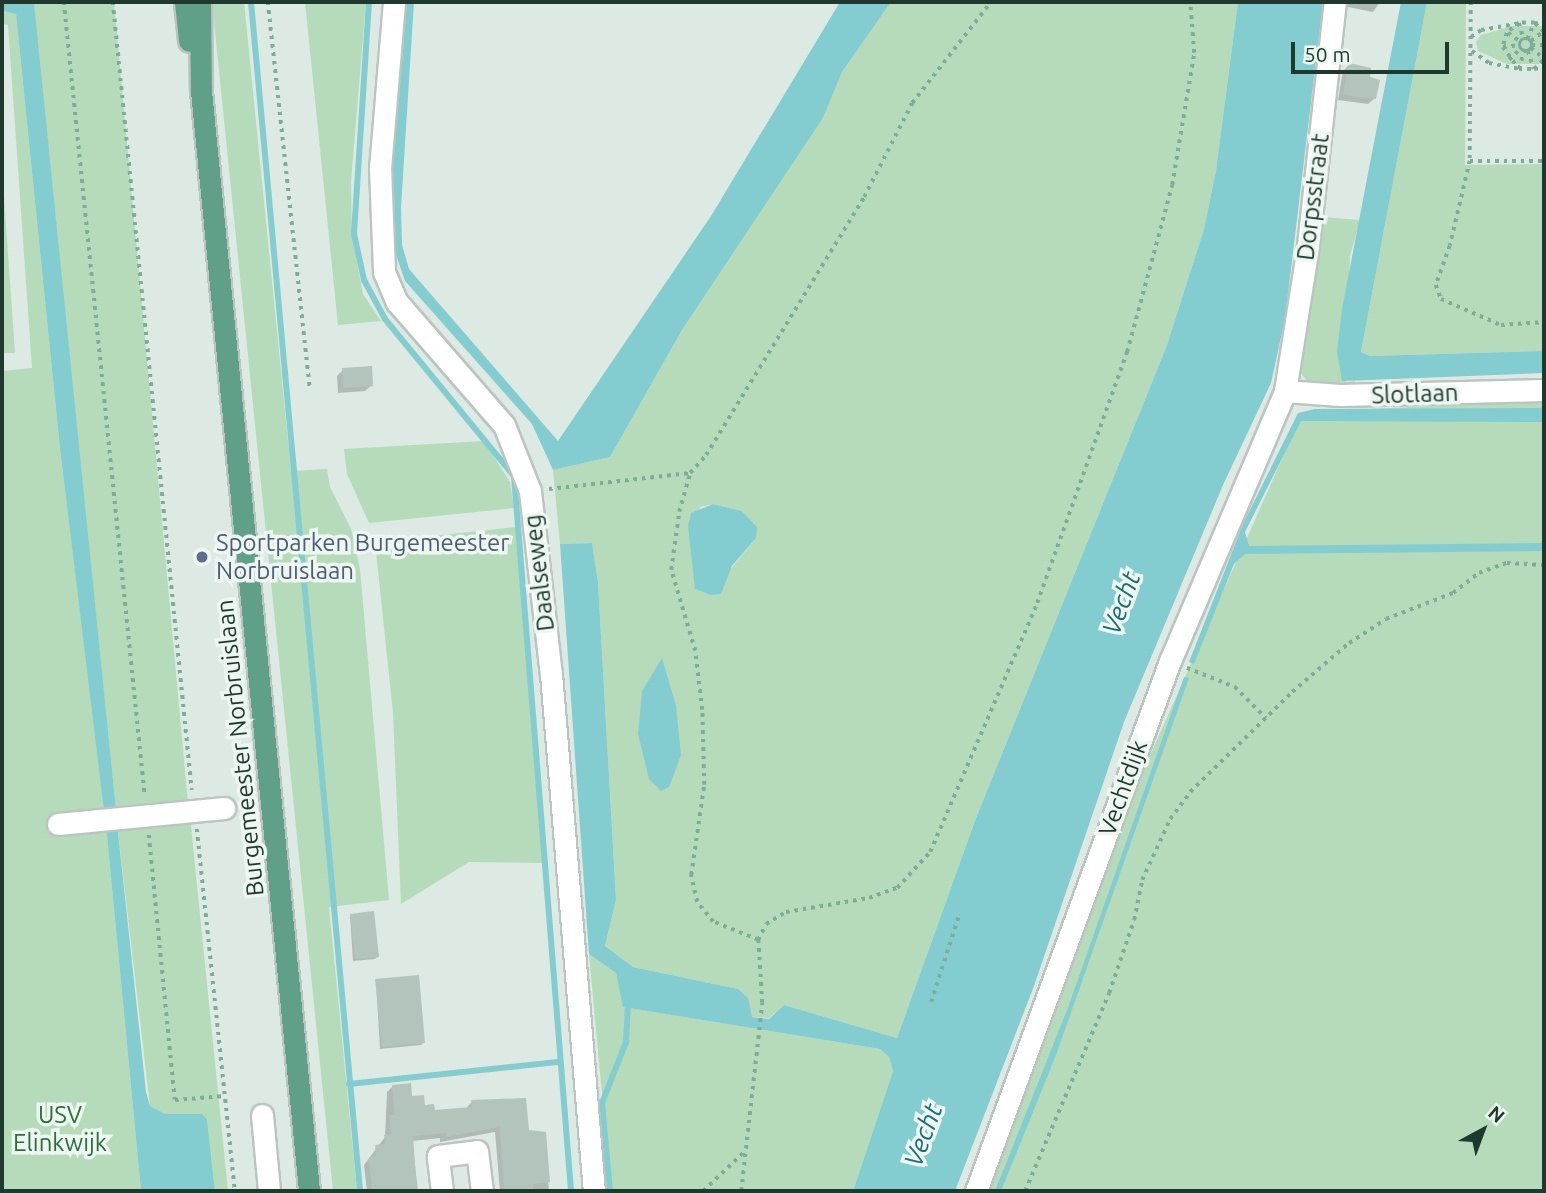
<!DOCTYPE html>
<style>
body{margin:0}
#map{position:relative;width:1546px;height:1193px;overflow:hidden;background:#dde9e3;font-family:Ubuntu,sans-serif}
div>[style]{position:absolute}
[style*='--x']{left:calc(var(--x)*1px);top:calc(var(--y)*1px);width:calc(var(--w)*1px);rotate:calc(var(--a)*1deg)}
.green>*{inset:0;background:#b5dbbb}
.water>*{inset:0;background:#83cdd0}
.shadow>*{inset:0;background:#0003}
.stream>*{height:6px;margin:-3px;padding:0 3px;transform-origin:3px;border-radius:3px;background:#83cdd0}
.building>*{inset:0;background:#b3c4bb}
.path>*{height:3.5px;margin-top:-1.75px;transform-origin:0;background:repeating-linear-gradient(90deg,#7dad99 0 3.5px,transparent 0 8.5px)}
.path>.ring{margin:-1.75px;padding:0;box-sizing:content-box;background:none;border:3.5px solid #7dad99;border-radius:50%}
.roads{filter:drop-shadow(2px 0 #bcc4c1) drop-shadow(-2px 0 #bcc4c1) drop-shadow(0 2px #bcc4c1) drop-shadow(0 -2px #bcc4c1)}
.minor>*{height:21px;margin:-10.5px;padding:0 10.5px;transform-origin:10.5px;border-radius:10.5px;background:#fff}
.major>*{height:21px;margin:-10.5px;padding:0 10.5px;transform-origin:10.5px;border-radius:10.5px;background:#61a088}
.dots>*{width:19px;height:19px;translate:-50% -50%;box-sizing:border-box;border:4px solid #edf6f1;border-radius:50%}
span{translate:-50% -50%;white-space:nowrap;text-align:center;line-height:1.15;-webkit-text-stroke:7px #edf6f1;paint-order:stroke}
.street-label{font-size:24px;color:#1f392f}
.service-label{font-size:24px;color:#4e5e75}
.left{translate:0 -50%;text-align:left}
.park-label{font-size:24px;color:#29703c}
.water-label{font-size:26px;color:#196f74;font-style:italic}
.frame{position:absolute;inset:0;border:4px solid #1f392f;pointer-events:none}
.north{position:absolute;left:1448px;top:1095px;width:70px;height:70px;-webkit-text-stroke:5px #edf6f1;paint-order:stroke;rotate:41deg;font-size:19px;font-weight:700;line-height:28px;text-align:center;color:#1f392f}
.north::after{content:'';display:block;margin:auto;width:24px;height:32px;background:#1f392f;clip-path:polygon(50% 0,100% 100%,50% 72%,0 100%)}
.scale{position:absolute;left:1291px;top:42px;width:158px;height:32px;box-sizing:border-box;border:4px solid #1f392f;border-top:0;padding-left:9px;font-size:21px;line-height:24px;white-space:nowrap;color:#1f392f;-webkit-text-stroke:5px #edf6f1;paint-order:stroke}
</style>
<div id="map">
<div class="green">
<div style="clip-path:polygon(33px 2px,114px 2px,188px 803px,116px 809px)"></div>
<div style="clip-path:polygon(212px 2px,244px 2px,291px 471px,327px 469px,330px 487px,351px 529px,360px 569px,389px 900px,329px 907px,357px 1191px,333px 1191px)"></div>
<div style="clip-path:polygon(305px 2px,366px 2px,351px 182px,352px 236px,363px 294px,381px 321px,338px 325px)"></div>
<div style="clip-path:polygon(evenodd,891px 2px,1238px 2px,1216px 170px,1204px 229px,1167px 345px,976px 818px,897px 1038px,784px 1005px,769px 1018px,752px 1017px,738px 989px,633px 967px,605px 946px,616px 900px,598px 582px,592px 543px,560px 544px,553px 470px,610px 457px,682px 330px,823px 118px,842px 72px,891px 2px,713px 504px,742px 511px,756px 527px,756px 538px,710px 595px,695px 589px,700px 507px,713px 504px)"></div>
<div style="clip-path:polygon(1427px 2px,1466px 2px,1465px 165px,1544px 164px,1544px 351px,1370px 356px,1361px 352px)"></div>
<div style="clip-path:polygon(2px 11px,16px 14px,60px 449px,106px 824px,141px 1191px,2px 1191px,2px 371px,32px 368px,8px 25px,2px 24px)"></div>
<div style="clip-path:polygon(1512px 26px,1544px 26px,1544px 64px,1507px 64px,1478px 51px,1476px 42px,1481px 35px)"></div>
<div style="clip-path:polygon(2px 168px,15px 353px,2px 353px)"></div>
<div style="clip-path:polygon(1322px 217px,1360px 220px,1350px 256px,1346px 382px,1355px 381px,1353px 389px,1309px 384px,1299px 370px)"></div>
<div style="clip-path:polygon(1544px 401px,1544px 1191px,987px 1191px,1144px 769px,1303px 412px)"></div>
<div style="clip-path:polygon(484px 441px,510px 482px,514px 508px,369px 523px,347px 474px,344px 449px)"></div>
<div style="clip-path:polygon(517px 527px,544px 863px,469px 862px,401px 904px,393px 713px,375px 542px)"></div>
<div style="clip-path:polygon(190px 816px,219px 1102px,228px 1191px,215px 1191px,207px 1119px,202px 1114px,164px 1114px,150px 1106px,117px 823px)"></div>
<div style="clip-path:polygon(589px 954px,616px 973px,624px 1007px,880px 1049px,889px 1057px,893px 1071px,853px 1191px,611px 1191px)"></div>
</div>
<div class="water">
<div style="clip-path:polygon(2px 2px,34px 3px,116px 809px,104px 811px,60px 449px,16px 14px,2px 11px)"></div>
<div style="clip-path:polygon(405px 2px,414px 2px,401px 207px,402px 245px,409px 269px,558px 441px,711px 216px,840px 2px,891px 2px,842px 72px,823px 118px,682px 330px,610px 457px,553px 470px,532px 424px,405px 281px,393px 246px,392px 143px)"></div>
<div style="clip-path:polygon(1238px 2px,1323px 2px,1285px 319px,1271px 383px,1223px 485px,1124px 722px,1034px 986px,955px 1191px,853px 1191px,893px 1071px,889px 1057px,880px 1049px,623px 1007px,616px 973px,589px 954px,560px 544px,592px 543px,598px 582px,616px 900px,605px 946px,633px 967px,738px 989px,748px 998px,752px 1017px,769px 1019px,784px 1005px,897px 1038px,976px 818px,1167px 345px,1204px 229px,1216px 170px)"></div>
<div style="clip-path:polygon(1401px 2px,1427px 2px,1361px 352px,1370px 356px,1544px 351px,1544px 373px,1342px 381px,1337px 351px,1342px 309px)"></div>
<div style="clip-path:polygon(1544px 408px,1544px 422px,1301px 421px,1245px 532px,1249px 546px,1544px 543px,1544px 551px,1245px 554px,1234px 564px,1194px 664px,1189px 662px,1243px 524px,1298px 413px,1315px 409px)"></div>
<div style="clip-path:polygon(713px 504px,742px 511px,757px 527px,756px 538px,732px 566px,721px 594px,710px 595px,695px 589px,688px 526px,691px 513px)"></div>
<div style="clip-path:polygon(662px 658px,676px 706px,681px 755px,669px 787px,661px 791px,649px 779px,638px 734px,642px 691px)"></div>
<div style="clip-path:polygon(1184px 677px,1189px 678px,1056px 1055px,1001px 1191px,995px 1191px,1069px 1005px)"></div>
<div style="clip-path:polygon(117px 823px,146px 1092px,150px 1106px,165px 1114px,202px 1114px,207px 1119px,215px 1191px,141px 1191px,106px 825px)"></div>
</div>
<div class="shadow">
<div style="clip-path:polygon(1343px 2px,1380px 2px,1373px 12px,1343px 6px)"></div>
<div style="clip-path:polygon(1349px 65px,1368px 78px,1375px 98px,1368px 104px,1338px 100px,1343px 71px)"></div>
<div style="clip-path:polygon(343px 370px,372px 385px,365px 391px,338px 393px,337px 376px)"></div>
<div style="clip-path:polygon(350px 916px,378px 956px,375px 959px,353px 961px)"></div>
<div style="clip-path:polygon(376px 981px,424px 1042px,421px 1045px,380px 1049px)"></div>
<div style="clip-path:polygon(393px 1086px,434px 1112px,466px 1108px,472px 1102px,527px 1131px,544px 1133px,549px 1191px,500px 1191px,495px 1132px,440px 1142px,440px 1138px,412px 1141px,418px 1191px,367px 1191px,364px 1165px,385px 1137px,387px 1092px)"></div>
</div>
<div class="stream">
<div style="--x:251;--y:2;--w:1194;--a:84.76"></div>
<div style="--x:369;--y:2;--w:232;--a:93.7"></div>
<div style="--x:354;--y:234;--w:47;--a:77.7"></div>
<div style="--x:364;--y:280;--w:44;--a:61.7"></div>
<div style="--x:385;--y:319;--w:203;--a:50.6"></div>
<div style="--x:514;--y:476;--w:717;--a:85.44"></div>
<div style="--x:349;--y:1084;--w:212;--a:-6"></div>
<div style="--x:610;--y:1191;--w:88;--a:-95.2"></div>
<div style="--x:602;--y:1103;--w:66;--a:-68.5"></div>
<div style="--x:626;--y:1042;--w:34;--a:-87"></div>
</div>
<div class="building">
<div style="clip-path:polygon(1349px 63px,1371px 68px,1370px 77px,1380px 80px,1376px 99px,1343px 95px)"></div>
<div style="clip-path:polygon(372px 366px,373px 386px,343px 388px,342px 368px)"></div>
<div style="clip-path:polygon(374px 911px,379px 957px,355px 959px,350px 914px)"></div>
<div style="clip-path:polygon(419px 975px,425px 1043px,382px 1047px,375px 979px)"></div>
<div style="clip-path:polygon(411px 1083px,412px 1096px,424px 1095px,425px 1105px,434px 1104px,435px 1110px,472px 1107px,471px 1100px,526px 1098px,529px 1130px,546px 1132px,550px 1182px,533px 1184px,534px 1191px,504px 1191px,500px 1127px,446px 1137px,446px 1133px,413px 1136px,417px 1191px,372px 1191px,369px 1157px,376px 1156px,375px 1145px,385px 1144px,384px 1135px,391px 1134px,389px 1115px,395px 1115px,392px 1085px)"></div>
</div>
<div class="path">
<div style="--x:64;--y:2;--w:798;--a:84.18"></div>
<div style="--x:113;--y:2;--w:792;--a:84.28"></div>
<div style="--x:268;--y:2;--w:388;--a:83.8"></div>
<div style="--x:1471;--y:2;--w:159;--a:90.4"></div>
<div style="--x:1470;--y:161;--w:74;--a:0"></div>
<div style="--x:1544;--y:32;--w:13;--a:-138"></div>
<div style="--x:1534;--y:23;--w:15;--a:180"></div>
<div style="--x:1519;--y:23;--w:16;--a:140"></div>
<div style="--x:1507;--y:33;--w:15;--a:106"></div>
<div style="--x:1503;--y:47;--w:27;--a:54"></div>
<div style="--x:1519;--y:69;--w:15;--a:0"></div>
<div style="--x:1534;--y:69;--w:14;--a:-45"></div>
<div style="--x:1508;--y:33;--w:16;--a:35"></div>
<div style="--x:1471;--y:37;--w:12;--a:-35"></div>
<div style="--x:1481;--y:30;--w:39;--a:-10"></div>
<div style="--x:1519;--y:23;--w:17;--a:73"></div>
<div style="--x:1527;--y:39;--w:17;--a:-66"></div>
<div style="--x:1534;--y:23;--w:10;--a:6"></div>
<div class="ring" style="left:1520px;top:39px;width:8.5px;height:8.5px"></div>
<div style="--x:1531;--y:41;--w:15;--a:-37"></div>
<div style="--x:1532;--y:45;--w:12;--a:0"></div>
<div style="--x:1503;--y:47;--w:17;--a:-7"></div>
<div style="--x:1531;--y:48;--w:16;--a:38"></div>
<div style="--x:1472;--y:51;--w:21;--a:35"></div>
<div style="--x:1489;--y:63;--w:31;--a:11"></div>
<div style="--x:1519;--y:69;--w:20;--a:-75"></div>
<div style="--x:1528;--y:51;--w:19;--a:72"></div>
<div style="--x:1534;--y:69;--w:10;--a:-11"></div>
<div style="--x:1509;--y:60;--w:17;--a:-45"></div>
<div style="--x:1470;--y:161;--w:87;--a:103.2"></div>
<div style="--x:1450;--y:246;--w:41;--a:109.7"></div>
<div style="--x:1436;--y:285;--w:15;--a:70"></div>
<div style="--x:1441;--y:299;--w:65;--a:23.4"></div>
<div style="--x:1501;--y:325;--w:43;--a:-4"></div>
<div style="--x:549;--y:489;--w:142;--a:-6.5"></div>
<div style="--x:1187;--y:668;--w:52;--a:21.6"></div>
<div style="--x:1235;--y:687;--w:44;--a:45"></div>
<div style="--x:197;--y:829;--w:364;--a:84"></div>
<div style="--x:149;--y:835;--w:266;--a:84.4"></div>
<div style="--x:175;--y:1100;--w:50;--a:-4.6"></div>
<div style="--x:758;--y:940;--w:18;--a:-63"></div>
<div style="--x:766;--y:924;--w:23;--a:-31"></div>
<div style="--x:786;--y:912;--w:84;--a:-9.6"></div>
<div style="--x:869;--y:898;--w:30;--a:-20"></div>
<div style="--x:897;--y:888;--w:49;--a:-47.5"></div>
<div style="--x:930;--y:852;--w:271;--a:-66.7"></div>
<div style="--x:1037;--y:603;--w:267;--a:-70.3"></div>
<div style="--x:1127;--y:352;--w:173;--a:-74.9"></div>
<div style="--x:1172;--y:185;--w:134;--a:-80.5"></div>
<div style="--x:1194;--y:53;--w:51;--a:-94.5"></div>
<div style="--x:931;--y:1002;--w:91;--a:-72.2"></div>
<div style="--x:703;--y:1191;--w:57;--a:-43.6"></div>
<div style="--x:741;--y:1191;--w:189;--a:-83.6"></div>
<div style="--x:762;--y:1003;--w:63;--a:-93.6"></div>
<div style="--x:758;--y:940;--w:48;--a:-158.2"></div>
<div style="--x:713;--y:922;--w:26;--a:-129"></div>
<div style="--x:697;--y:902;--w:28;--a:-103"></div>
<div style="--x:691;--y:875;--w:91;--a:-81.8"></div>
<div style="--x:704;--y:785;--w:75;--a:-91.5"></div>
<div style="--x:702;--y:710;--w:59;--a:-96.8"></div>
<div style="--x:695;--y:651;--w:84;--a:-106.5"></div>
<div style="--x:671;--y:570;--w:59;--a:-82.1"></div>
<div style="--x:679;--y:512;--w:41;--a:-74.2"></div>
<div style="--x:690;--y:473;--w:24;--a:-48"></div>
<div style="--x:706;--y:455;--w:303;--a:-58.5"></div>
<div style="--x:864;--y:197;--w:106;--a:-62.9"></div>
<div style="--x:912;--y:103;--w:128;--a:-52"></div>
<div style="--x:1025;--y:1191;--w:215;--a:-67"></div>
<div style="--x:1109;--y:993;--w:77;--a:-71.1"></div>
<div style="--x:1134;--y:920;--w:41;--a:-78.7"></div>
<div style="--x:1142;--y:880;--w:67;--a:-65.3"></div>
<div style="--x:1170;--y:819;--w:34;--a:-53"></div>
<div style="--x:1190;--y:792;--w:143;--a:-44.4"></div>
<div style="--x:1292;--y:692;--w:75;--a:-40.7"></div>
<div style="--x:1349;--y:643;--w:44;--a:-33"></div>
<div style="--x:1386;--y:619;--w:72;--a:-21.2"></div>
<div style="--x:1453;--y:593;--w:33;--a:-38"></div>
<div style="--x:1479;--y:573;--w:30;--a:-20"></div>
<div style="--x:1507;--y:563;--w:37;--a:3"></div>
</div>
<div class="roads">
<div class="minor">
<div style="--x:394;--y:2;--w:166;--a:94.8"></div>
<div style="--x:380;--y:167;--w:105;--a:87.8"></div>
<div style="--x:384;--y:272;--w:33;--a:67"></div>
<div style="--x:397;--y:302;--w:163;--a:49"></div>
<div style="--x:504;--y:425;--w:71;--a:68.5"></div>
<div style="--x:530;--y:491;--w:184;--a:83.5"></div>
<div style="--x:551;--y:674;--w:519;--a:85.25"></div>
<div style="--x:1285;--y:391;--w:55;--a:4.2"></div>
<div style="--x:1340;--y:395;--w:204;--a:-1.4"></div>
<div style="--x:58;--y:824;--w:167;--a:-5.5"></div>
<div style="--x:262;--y:1115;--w:76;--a:84.7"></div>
<div style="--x:442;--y:1191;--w:35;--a:-97"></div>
<div style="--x:438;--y:1156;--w:39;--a:-7"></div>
<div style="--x:477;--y:1151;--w:40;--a:82.9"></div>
<div style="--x:976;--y:1191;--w:564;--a:-69.9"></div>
<div style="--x:1170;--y:661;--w:293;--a:-66.9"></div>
<div style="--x:1285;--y:391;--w:148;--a:-81"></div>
<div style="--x:1308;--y:245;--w:244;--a:-83.7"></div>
</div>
<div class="major">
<div style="--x:185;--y:2;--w:39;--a:84"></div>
<div style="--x:200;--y:2;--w:89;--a:89.4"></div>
<div style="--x:201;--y:91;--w:1105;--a:84.39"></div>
</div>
</div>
<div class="dots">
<div style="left:202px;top:557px;background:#5c6f8a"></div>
</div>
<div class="street-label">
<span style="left:1313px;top:197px;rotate:-83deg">Dorpsstraat</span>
<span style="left:1415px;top:394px;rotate:-2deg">Slotlaan</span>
<span style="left:539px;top:573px;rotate:-97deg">Daalseweg</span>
<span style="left:240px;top:748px;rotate:-96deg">Burgemeester Norbruislaan</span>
<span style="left:1123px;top:788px;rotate:-70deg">Vechtdijk</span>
</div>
<div class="service-label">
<span class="left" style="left:216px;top:557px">Sportparken Burgemeester<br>Norbruislaan</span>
</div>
<div class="park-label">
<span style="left:60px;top:1129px">USV<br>Elinkwijk</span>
</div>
<div class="water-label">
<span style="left:1121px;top:603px;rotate:-70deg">Vecht</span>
<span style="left:923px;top:1135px;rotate:-70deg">Vecht</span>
</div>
<div class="frame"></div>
<div class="north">N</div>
<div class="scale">50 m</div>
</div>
